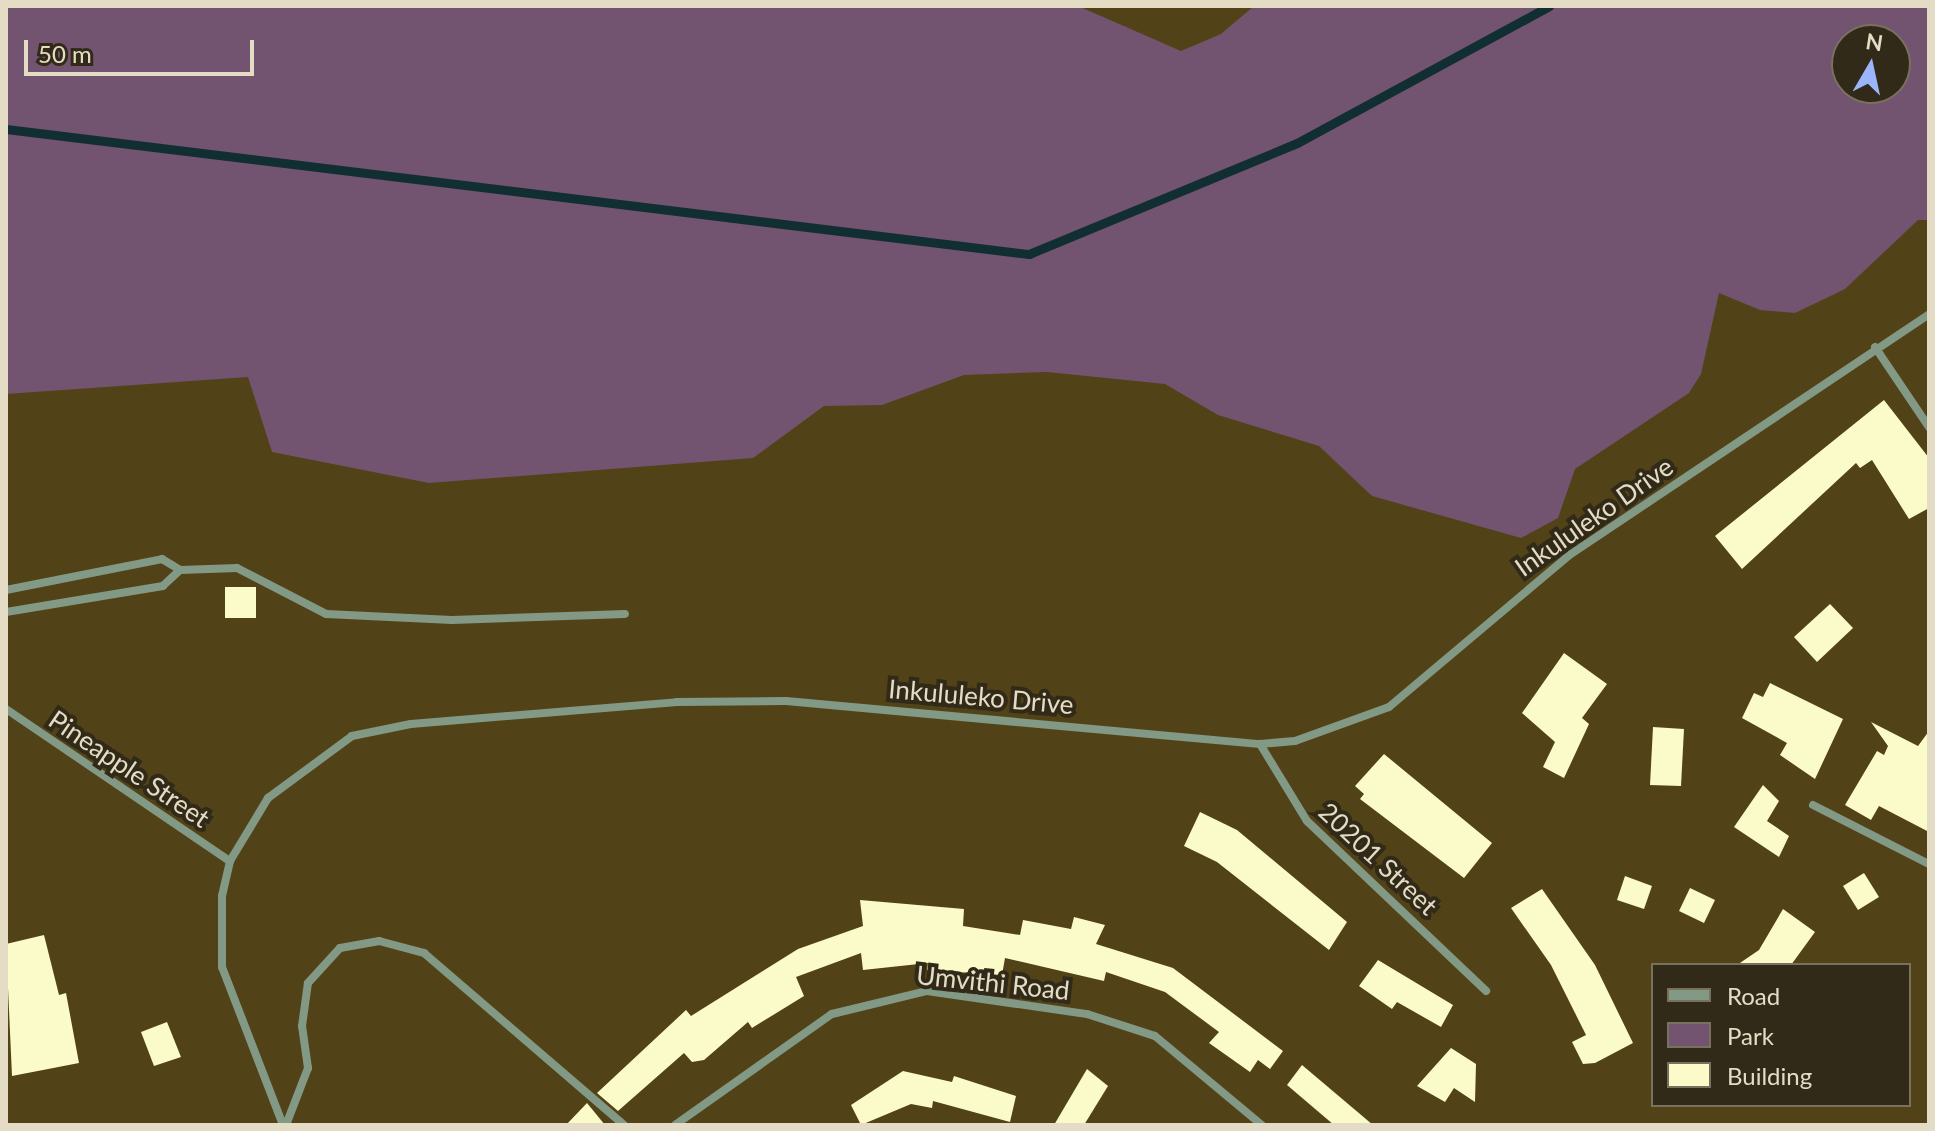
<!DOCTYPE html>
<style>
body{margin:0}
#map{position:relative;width:1935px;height:1131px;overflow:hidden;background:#524217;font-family:Lato,sans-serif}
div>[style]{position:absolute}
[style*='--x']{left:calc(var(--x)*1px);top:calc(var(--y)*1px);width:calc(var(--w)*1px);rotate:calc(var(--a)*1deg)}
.green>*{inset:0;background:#725370}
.stream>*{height:9px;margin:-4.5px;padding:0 4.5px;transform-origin:4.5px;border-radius:4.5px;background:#112e32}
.building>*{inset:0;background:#fafbc9}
.minor>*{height:8px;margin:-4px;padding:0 4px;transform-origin:4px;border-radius:4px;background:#829985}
span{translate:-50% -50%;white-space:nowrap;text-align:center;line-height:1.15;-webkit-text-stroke:8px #312a18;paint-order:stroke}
.street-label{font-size:26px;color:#e5dcc5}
.frame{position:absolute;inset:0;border:8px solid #e5dcc5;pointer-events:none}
.legend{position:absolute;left:1651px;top:963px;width:260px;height:144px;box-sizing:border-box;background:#312a18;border:2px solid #79715d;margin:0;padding:10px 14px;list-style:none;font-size:24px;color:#e5dcc5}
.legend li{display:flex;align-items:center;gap:16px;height:40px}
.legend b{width:40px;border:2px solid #79715d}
.north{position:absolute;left:1831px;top:24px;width:80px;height:80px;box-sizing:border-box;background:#312a18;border:2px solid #79715d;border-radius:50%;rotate:9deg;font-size:22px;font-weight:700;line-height:32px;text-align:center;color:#e5dcc5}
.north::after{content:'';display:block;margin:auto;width:28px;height:36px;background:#9bb5fd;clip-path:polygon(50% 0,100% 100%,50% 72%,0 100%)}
.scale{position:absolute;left:24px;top:40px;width:230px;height:36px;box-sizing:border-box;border:4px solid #e5dcc5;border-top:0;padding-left:10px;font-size:24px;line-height:28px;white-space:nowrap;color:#e5dcc5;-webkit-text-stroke:6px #312a18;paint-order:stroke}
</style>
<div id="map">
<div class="green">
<div style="clip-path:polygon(evenodd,6px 6px,1078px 6px,1181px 51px,1221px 34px,1254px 6px,1929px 6px,1929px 220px,1918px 220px,1845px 289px,1795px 313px,1760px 310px,1719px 293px,1701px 374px,1689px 393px,1575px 469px,1558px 518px,1521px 538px,1372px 496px,1319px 446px,1218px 415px,1165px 384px,1047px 372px,964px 375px,882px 405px,824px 406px,753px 458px,429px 483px,272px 452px,248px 377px,6px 394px,6px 6px,1847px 40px,1895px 40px,1895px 88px,1847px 88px,1847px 40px)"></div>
</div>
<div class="stream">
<div style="--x:6;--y:129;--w:1031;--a:6.97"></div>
<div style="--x:1029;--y:254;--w:290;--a:-22.5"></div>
<div style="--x:1297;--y:143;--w:287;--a:-28.5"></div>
</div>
<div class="building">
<div style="clip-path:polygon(1884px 400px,1929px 458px,1929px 508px,1909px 519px,1872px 460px,1860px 468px,1856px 463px,1742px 569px,1715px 536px)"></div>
<div style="clip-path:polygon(225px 587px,256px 587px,256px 618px,225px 618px)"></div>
<div style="clip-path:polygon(1830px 604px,1853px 628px,1817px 662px,1794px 637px)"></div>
<div style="clip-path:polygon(1564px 653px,1607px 684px,1582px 718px,1589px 724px,1564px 778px,1543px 767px,1555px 742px,1522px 713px)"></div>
<div style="clip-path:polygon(1770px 683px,1843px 719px,1815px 779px,1780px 755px,1787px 743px,1742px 718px,1754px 693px,1763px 697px)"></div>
<div style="clip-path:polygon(1871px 722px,1918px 746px,1929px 731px,1929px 832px,1879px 806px,1871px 820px,1845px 805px,1877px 751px,1884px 755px,1888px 746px)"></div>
<div style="clip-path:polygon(1653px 727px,1684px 729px,1681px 786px,1650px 785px)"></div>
<div style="clip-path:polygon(1384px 754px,1492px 843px,1464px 878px,1360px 799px,1364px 794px,1355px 786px)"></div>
<div style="clip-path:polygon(1763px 785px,1779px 801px,1767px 821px,1789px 836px,1779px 857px,1734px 827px)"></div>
<div style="clip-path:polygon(1200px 812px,1237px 830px,1347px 922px,1329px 950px,1217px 862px,1184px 846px)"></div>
<div style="clip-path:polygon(1864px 873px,1879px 897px,1858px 910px,1843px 886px)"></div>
<div style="clip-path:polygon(1625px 876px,1652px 886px,1644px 909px,1617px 900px)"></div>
<div style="clip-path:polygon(1690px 888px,1715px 900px,1704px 923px,1679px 911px)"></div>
<div style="clip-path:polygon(1542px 889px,1595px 965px,1633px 1043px,1595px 1063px,1583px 1064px,1572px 1042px,1586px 1035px,1551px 965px,1511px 908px)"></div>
<div style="clip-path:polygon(860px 900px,964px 909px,963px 926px,1020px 935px,1023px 920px,1071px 929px,1074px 917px,1105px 925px,1096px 944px,1173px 968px,1283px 1051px,1270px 1069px,1258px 1060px,1250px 1072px,1209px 1043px,1219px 1032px,1165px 992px,1106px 972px,1104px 981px,1005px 958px,1002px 975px,927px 970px,928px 963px,863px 970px,861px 953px,796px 977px,804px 996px,752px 1028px,748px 1022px,704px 1060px,692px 1062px,684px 1053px,618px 1111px,597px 1093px,686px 1010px,691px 1016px,798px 949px,863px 926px)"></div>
<div style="clip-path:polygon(1783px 909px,1815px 932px,1791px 965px,1737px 965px,1759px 950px)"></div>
<div style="clip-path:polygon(44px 935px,59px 995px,66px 993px,79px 1063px,12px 1076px,6px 944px)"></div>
<div style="clip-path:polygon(1378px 960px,1453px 1005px,1441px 1027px,1397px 1002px,1392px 1009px,1359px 986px)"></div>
<div style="clip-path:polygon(167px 1022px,181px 1057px,154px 1066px,141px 1032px)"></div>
<div style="clip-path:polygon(1451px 1048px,1476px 1064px,1475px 1102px,1454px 1088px,1445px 1102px,1417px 1086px)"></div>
<div style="clip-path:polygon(1302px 1065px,1373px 1125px,1334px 1125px,1287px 1085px)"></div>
<div style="clip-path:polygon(1087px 1069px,1108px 1086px,1084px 1125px,1054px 1125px)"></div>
<div style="clip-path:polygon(903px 1071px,952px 1082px,954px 1076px,1016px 1096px,1010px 1122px,933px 1101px,932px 1108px,911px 1104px,861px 1125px,851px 1105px)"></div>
<div style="clip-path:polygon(587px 1103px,605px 1125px,566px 1125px)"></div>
</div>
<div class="minor">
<div style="--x:1875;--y:347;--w:97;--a:56"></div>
<div style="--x:180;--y:570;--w:57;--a:-2"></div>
<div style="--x:237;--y:568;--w:100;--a:27.3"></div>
<div style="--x:326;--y:614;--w:126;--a:2.7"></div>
<div style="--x:452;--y:620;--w:173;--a:-2"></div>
<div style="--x:6;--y:590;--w:159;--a:-11.2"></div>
<div style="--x:162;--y:559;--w:21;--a:31"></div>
<div style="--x:180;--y:570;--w:23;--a:137"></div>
<div style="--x:163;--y:586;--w:159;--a:170.6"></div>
<div style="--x:6;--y:709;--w:271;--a:34.2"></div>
<div style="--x:1260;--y:744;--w:90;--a:58.6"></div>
<div style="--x:1307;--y:821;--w:247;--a:43.5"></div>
<div style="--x:1813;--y:805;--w:130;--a:27"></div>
<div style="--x:283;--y:1125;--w:169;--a:-111.1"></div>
<div style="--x:222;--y:967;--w:71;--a:-90"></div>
<div style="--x:222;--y:896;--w:36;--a:-77"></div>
<div style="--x:230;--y:861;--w:74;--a:-58.9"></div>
<div style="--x:268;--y:798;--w:104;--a:-36.4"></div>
<div style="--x:352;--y:736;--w:60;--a:-11.5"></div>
<div style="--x:411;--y:724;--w:267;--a:-4.7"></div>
<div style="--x:677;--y:702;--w:109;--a:-0.5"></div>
<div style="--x:786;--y:701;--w:476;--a:5.2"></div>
<div style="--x:1260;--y:744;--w:35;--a:-5"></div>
<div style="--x:1295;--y:741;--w:100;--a:-19.9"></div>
<div style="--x:1389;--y:707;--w:238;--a:-40.1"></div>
<div style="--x:1571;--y:554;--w:431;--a:-33.8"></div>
<div style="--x:286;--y:1125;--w:61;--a:-68.9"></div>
<div style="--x:308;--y:1068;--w:42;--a:-98.1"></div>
<div style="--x:302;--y:1026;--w:43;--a:-82.1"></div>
<div style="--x:308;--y:983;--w:47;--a:-47.6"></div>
<div style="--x:340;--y:948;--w:40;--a:-10"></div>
<div style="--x:379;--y:941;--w:47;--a:14.9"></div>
<div style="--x:424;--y:953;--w:264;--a:40.7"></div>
<div style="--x:675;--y:1125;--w:192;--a:-35.3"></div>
<div style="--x:832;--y:1014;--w:98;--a:-13.6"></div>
<div style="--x:927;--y:991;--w:162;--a:8.2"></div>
<div style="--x:1087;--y:1014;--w:71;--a:17.9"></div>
<div style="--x:1155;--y:1036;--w:139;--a:39.8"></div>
</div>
<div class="street-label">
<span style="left:1594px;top:517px;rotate:-35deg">Inkululeko Drive</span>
<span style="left:981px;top:697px;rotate:5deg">Inkululeko Drive</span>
<span style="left:129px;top:769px;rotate:34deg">Pineapple Street</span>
<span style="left:1378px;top:859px;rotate:43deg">20201 Street</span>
<span style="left:993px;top:983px;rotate:6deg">Umvithi Road</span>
</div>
<div class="frame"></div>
<ul class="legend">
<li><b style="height:10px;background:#829985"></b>Road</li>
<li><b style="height:22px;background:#725370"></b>Park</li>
<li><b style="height:22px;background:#fafbc9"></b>Building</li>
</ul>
<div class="north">N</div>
<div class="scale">50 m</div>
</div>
